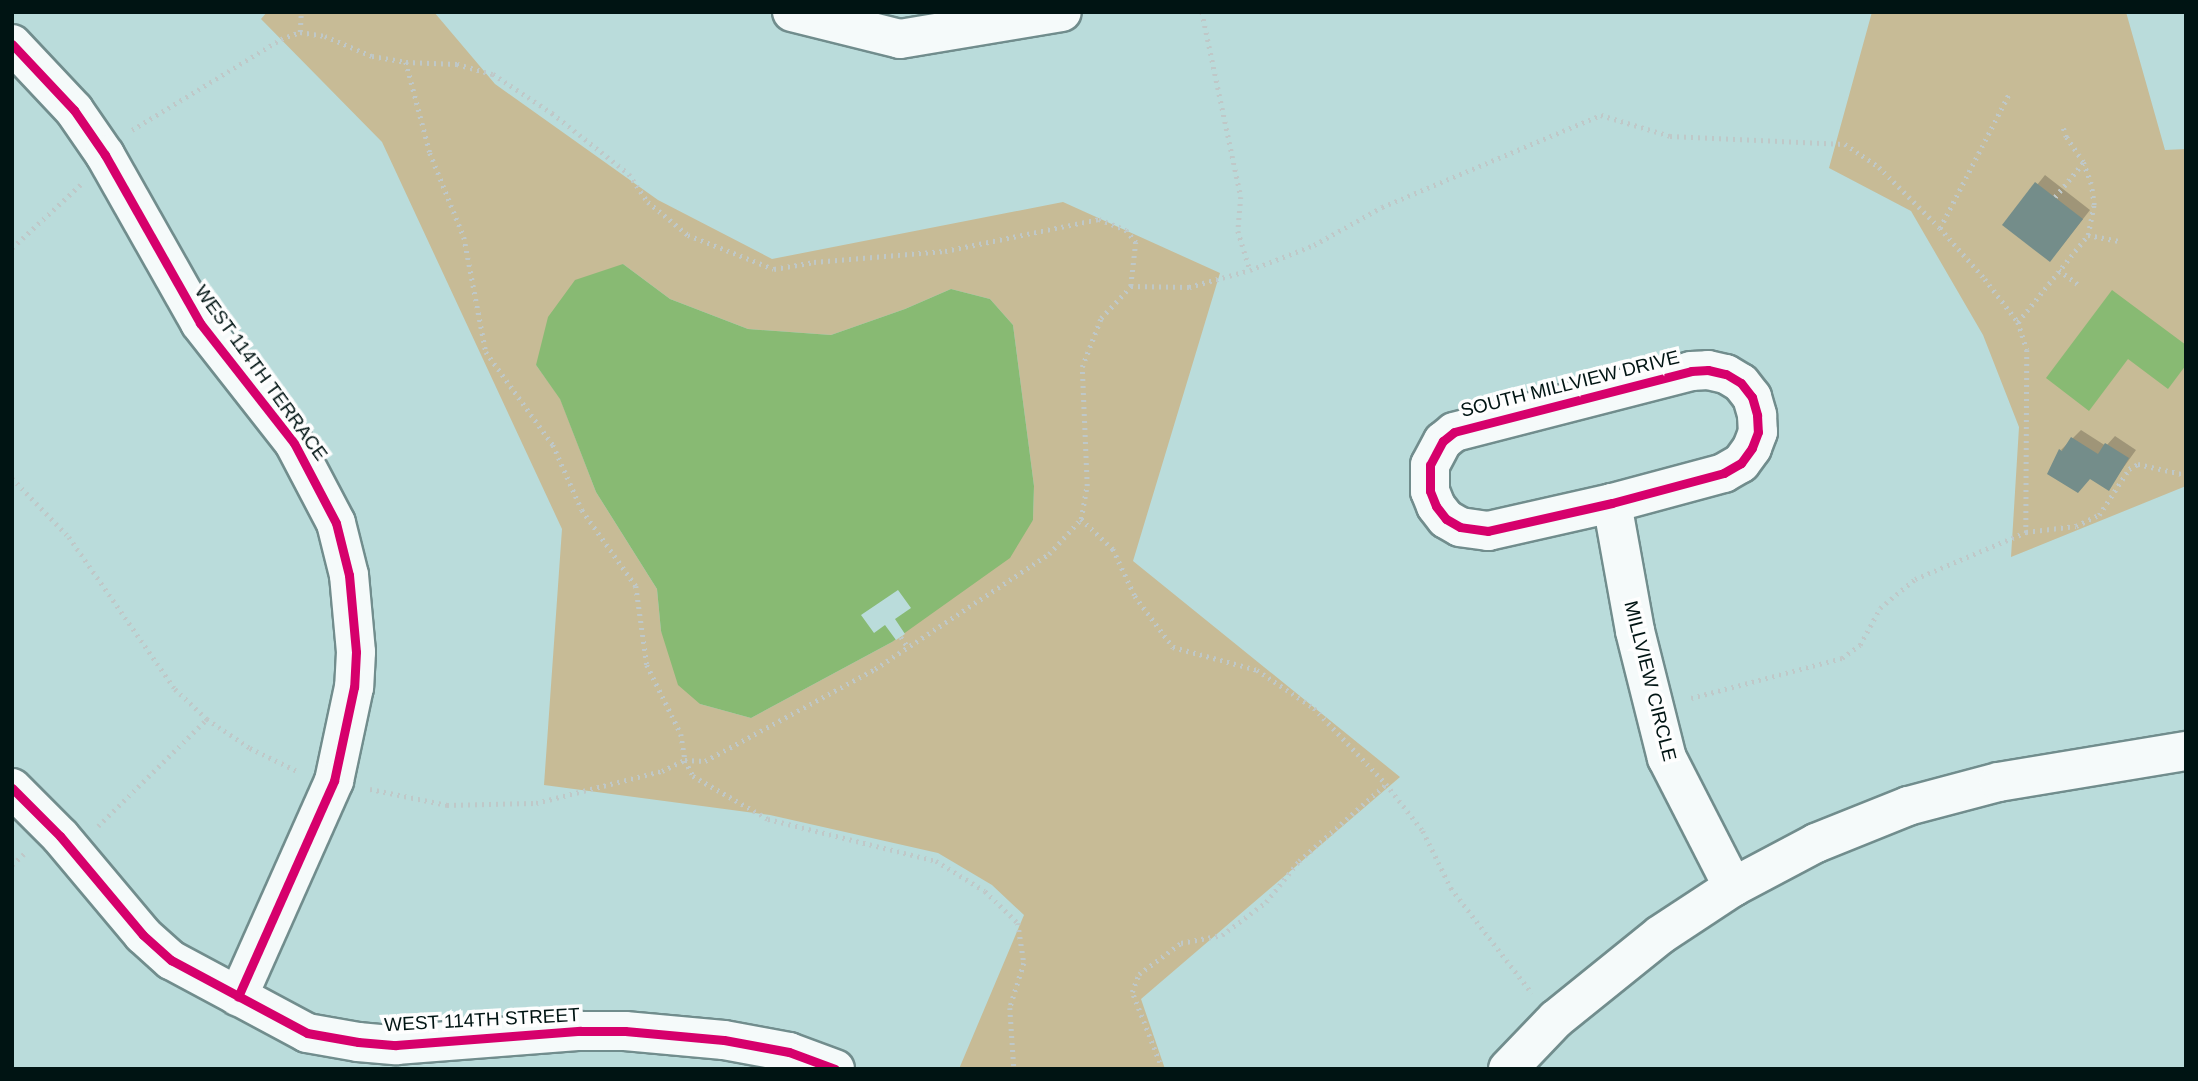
<!DOCTYPE html>
<style>
body{margin:0}
#map{position:relative;width:2198px;height:1081px;overflow:hidden;background:#badcdb;font-family:Arial,sans-serif}
div>[style]{position:absolute}
[style*='--x']{left:calc(var(--x)*1px);top:calc(var(--y)*1px);width:calc(var(--w)*1px);rotate:calc(var(--a)*1deg)}
.green>*{inset:0;background:#c7bb96}
.water>*{inset:0;background:#88ba73}
.pier>*{inset:0;background:#badcdb}
.shadow>*{inset:0;background:#0003}
.building>*{inset:0;background:#748d8a}
.path>*{height:4.5px;margin-top:-2.25px;transform-origin:0;background:repeating-linear-gradient(90deg,#bfc8c8 0 2px,transparent 0 7px)}
.roads{filter:drop-shadow(2px 0 #718d8d) drop-shadow(-2px 0 #718d8d) drop-shadow(0 2px #718d8d) drop-shadow(0 -2px #718d8d)}
.street>*{height:38px;margin:-19px;padding:0 19px;transform-origin:19px;border-radius:19px;background:#f5fafa}
.cycleway>*{height:9px;margin:-4.5px;padding:0 4.5px;transform-origin:4.5px;border-radius:4.5px;background:#d6006c}
span{translate:-50% -50%;white-space:nowrap;text-align:center;line-height:1.15;-webkit-text-stroke:7px #fefefe;paint-order:stroke}
.street-label{font-size:19px;color:#001413}
.frame{position:absolute;inset:0;border:14px solid #001413;pointer-events:none}
</style>
<div id="map">
<div class="green">
<div style="clip-path:polygon(evenodd,267px 12px,434px 12px,495px 84px,658px 200px,772px 259px,1063px 202px,1220px 273px,1133px 561px,1400px 777px,1141px 999px,1165px 1069px,959px 1069px,1024px 915px,992px 885px,938px 853px,770px 815px,544px 785px,562px 529px,382px 142px,261px 19px,267px 12px,623px 264px,670px 299px,748px 329px,831px 335px,905px 309px,951px 289px,990px 299px,1013px 325px,1034px 486px,1033px 520px,892px 642px,751px 718px,700px 704px,661px 631px,657px 589px,596px 492px,560px 398px,536px 365px,623px 264px)"></div>
<div style="clip-path:polygon(1872px 12px,2126px 12px,2165px 150px,2186px 149px,2186px 486px,2011px 557px,2019px 427px,1983px 335px,1911px 211px,1829px 168px)"></div>
</div>
<div class="water">
<div style="clip-path:polygon(623px 264px,670px 299px,748px 329px,831px 335px,905px 309px,951px 289px,990px 299px,1013px 325px,1034px 486px,1033px 520px,1010px 558px,892px 642px,751px 718px,700px 704px,678px 685px,661px 631px,657px 589px,596px 492px,560px 399px,536px 365px,548px 317px,575px 280px)"></div>
<div style="clip-path:polygon(2112px 290px,2186px 345px,2186px 365px,2168px 389px,2128px 359px,2089px 411px,2046px 378px)"></div>
</div>
<div class="pier">
<div style="clip-path:polygon(898px 590px,911px 608px,895px 619px,905px 634px,896px 640px,885px 625px,874px 633px,861px 615px)"></div>
</div>
<div class="shadow">
<div style="clip-path:polygon(2045px 175px,2090px 210px,2058px 251px,2005px 225px)"></div>
<div style="clip-path:polygon(2081px 430px,2106px 446px,2115px 436px,2136px 450px,2108px 489px,2061px 450px)"></div>
</div>
<div class="building">
<div style="clip-path:polygon(2035px 182px,2083px 219px,2050px 262px,2002px 225px)"></div>
<div style="clip-path:polygon(2071px 437px,2098px 454px,2105px 443px,2129px 458px,2109px 491px,2090px 479px,2078px 493px,2047px 474px,2059px 449px,2062px 451px)"></div>
</div>
<div class="path">
<div style="--x:1202;--y:12;--w:189;--a:78.1"></div>
<div style="--x:1241;--y:197;--w:34;--a:95"></div>
<div style="--x:1238;--y:231;--w:41;--a:72.9"></div>
<div style="--x:300;--y:32;--w:20;--a:-87"></div>
<div style="--x:406;--y:62;--w:51;--a:2.2"></div>
<div style="--x:457;--y:64;--w:37;--a:16"></div>
<div style="--x:493;--y:74;--w:71;--a:33.5"></div>
<div style="--x:552;--y:113;--w:98;--a:38.4"></div>
<div style="--x:629;--y:174;--w:34;--a:56"></div>
<div style="--x:648;--y:202;--w:52;--a:39.5"></div>
<div style="--x:688;--y:235;--w:92;--a:21.6"></div>
<div style="--x:774;--y:269;--w:41;--a:-9.9"></div>
<div style="--x:814;--y:262;--w:131;--a:-4.8"></div>
<div style="--x:945;--y:251;--w:157;--a:-11.7"></div>
<div style="--x:1099;--y:219;--w:29;--a:22"></div>
<div style="--x:1126;--y:230;--w:16;--a:50"></div>
<div style="--x:1136;--y:242;--w:44;--a:96.5"></div>
<div style="--x:1131;--y:286;--w:58;--a:1"></div>
<div style="--x:1189;--y:287;--w:63;--a:-15.6"></div>
<div style="--x:1250;--y:270;--w:69;--a:-21.3"></div>
<div style="--x:1314;--y:245;--w:78;--a:-29.2"></div>
<div style="--x:1382;--y:207;--w:238;--a:-22.8"></div>
<div style="--x:1601;--y:115;--w:72;--a:16.9"></div>
<div style="--x:1670;--y:136;--w:175;--a:2.6"></div>
<div style="--x:1845;--y:144;--w:41;--a:34.1"></div>
<div style="--x:1879;--y:167;--w:86;--a:45"></div>
<div style="--x:1940;--y:228;--w:68;--a:48.6"></div>
<div style="--x:1985;--y:279;--w:54;--a:52.5"></div>
<div style="--x:2018;--y:322;--w:29;--a:72"></div>
<div style="--x:2027;--y:350;--w:182;--a:90.3"></div>
<div style="--x:132;--y:130;--w:175;--a:-31.4"></div>
<div style="--x:281;--y:39;--w:20;--a:-20"></div>
<div style="--x:300;--y:32;--w:25;--a:9"></div>
<div style="--x:325;--y:36;--w:51;--a:23.1"></div>
<div style="--x:372;--y:56;--w:35;--a:10"></div>
<div style="--x:406;--y:62;--w:94;--a:75.2"></div>
<div style="--x:430;--y:153;--w:91;--a:68"></div>
<div style="--x:464;--y:237;--w:117;--a:79.2"></div>
<div style="--x:486;--y:352;--w:115;--a:54.2"></div>
<div style="--x:553;--y:445;--w:71;--a:66"></div>
<div style="--x:582;--y:510;--w:93;--a:54.6"></div>
<div style="--x:636;--y:586;--w:80;--a:82.1"></div>
<div style="--x:647;--y:665;--w:77;--a:63.8"></div>
<div style="--x:681;--y:734;--w:26;--a:81"></div>
<div style="--x:685;--y:760;--w:18;--a:63"></div>
<div style="--x:693;--y:776;--w:86;--a:29.8"></div>
<div style="--x:768;--y:819;--w:173;--a:14"></div>
<div style="--x:936;--y:861;--w:57;--a:31.5"></div>
<div style="--x:985;--y:891;--w:46;--a:44.1"></div>
<div style="--x:1018;--y:923;--w:40;--a:81.5"></div>
<div style="--x:1024;--y:963;--w:47;--a:107.3"></div>
<div style="--x:1010;--y:1008;--w:61;--a:86.2"></div>
<div style="--x:2055;--y:197;--w:44;--a:-50.5"></div>
<div style="--x:1940;--y:228;--w:151;--a:-62.8"></div>
<div style="--x:2088;--y:235;--w:33;--a:11"></div>
<div style="--x:12;--y:248;--w:94;--a:-42.8"></div>
<div style="--x:2059;--y:270;--w:25;--a:37"></div>
<div style="--x:2018;--y:322;--w:112;--a:-51.2"></div>
<div style="--x:2088;--y:235;--w:31;--a:-79"></div>
<div style="--x:2094;--y:205;--w:21;--a:-98"></div>
<div style="--x:2091;--y:184;--w:23;--a:-110"></div>
<div style="--x:2083;--y:162;--w:30;--a:-124"></div>
<div style="--x:2066;--y:137;--w:13;--a:-108"></div>
<div style="--x:12;--y:478;--w:82;--a:46"></div>
<div style="--x:69;--y:537;--w:185;--a:55.1"></div>
<div style="--x:175;--y:689;--w:44;--a:43.2"></div>
<div style="--x:207;--y:719;--w:52;--a:34"></div>
<div style="--x:250;--y:748;--w:52;--a:26.1"></div>
<div style="--x:1081;--y:519;--w:44;--a:43.2"></div>
<div style="--x:1113;--y:549;--w:52;--a:64.9"></div>
<div style="--x:1135;--y:596;--w:64;--a:53.3"></div>
<div style="--x:1173;--y:647;--w:87;--a:15.3"></div>
<div style="--x:1257;--y:670;--w:69;--a:33.7"></div>
<div style="--x:1314;--y:708;--w:105;--a:46.5"></div>
<div style="--x:1386;--y:784;--w:60;--a:51.8"></div>
<div style="--x:1423;--y:831;--w:64;--a:63.8"></div>
<div style="--x:1451;--y:888;--w:133;--a:52.4"></div>
<div style="--x:901;--y:637;--w:12;--a:55"></div>
<div style="--x:1691;--y:698;--w:156;--a:-14.8"></div>
<div style="--x:1842;--y:658;--w:22;--a:-36"></div>
<div style="--x:1860;--y:645;--w:42;--a:-61.6"></div>
<div style="--x:1880;--y:608;--w:45;--a:-39.6"></div>
<div style="--x:1915;--y:579;--w:121;--a:-22.9"></div>
<div style="--x:2026;--y:532;--w:50;--a:-6.8"></div>
<div style="--x:2076;--y:526;--w:25;--a:-26"></div>
<div style="--x:2099;--y:515;--w:55;--a:-56.9"></div>
<div style="--x:2129;--y:469;--w:10;--a:-29"></div>
<div style="--x:2138;--y:464;--w:49;--a:12.9"></div>
<div style="--x:370;--y:789;--w:79;--a:11.7"></div>
<div style="--x:447;--y:805;--w:89;--a:-1.3"></div>
<div style="--x:536;--y:803;--w:130;--a:-14.3"></div>
<div style="--x:662;--y:771;--w:25;--a:-26"></div>
<div style="--x:685;--y:760;--w:20;--a:3"></div>
<div style="--x:705;--y:761;--w:193;--a:-28.4"></div>
<div style="--x:875;--y:669;--w:209;--a:-33.5"></div>
<div style="--x:1049;--y:554;--w:47;--a:-47.6"></div>
<div style="--x:1081;--y:519;--w:34;--a:-80"></div>
<div style="--x:1087;--y:486;--w:119;--a:-92.4"></div>
<div style="--x:1082;--y:367;--w:53;--a:-68.8"></div>
<div style="--x:1101;--y:318;--w:44;--a:-46.8"></div>
<div style="--x:98;--y:826;--w:153;--a:-44.5"></div>
<div style="--x:12;--y:865;--w:18;--a:-43"></div>
<div style="--x:1162;--y:1069;--w:83;--a:-111.3"></div>
<div style="--x:1132;--y:992;--w:19;--a:-69"></div>
<div style="--x:1139;--y:974;--w:52;--a:-36.4"></div>
<div style="--x:1181;--y:943;--w:42;--a:-11"></div>
<div style="--x:1222;--y:935;--w:55;--a:-36.9"></div>
<div style="--x:1266;--y:902;--w:53;--a:-51.2"></div>
<div style="--x:1299;--y:861;--w:116;--a:-41.5"></div>
</div>
<div class="roads">
<div class="street">
<div style="--x:792;--y:12;--w:111;--a:14"></div>
<div style="--x:900;--y:39;--w:164;--a:-9.5"></div>
<div style="--x:12;--y:44;--w:91;--a:46.8"></div>
<div style="--x:74;--y:110;--w:55;--a:55.4"></div>
<div style="--x:105;--y:155;--w:193;--a:60.5"></div>
<div style="--x:200;--y:323;--w:152;--a:51.9"></div>
<div style="--x:294;--y:443;--w:90;--a:62.3"></div>
<div style="--x:336;--y:523;--w:54;--a:76"></div>
<div style="--x:349;--y:575;--w:77;--a:84.8"></div>
<div style="--x:356;--y:652;--w:35;--a:93"></div>
<div style="--x:354;--y:687;--w:96;--a:102"></div>
<div style="--x:334;--y:781;--w:236;--a:114"></div>
<div style="--x:1708;--y:370;--w:18;--a:13"></div>
<div style="--x:1726;--y:374;--w:17;--a:31"></div>
<div style="--x:1741;--y:383;--w:18;--a:52"></div>
<div style="--x:1752;--y:397;--w:19;--a:74"></div>
<div style="--x:1757;--y:415;--w:17;--a:87"></div>
<div style="--x:1758;--y:432;--w:17;--a:111"></div>
<div style="--x:1752;--y:448;--w:19;--a:126"></div>
<div style="--x:1741;--y:463;--w:20;--a:150"></div>
<div style="--x:1724;--y:473;--w:116;--a:165"></div>
<div style="--x:1612;--y:503;--w:127;--a:167.3"></div>
<div style="--x:1488;--y:531;--w:28;--a:-172"></div>
<div style="--x:1460;--y:527;--w:16;--a:-150"></div>
<div style="--x:1446;--y:519;--w:16;--a:-128"></div>
<div style="--x:1436;--y:506;--w:16;--a:-112"></div>
<div style="--x:1430;--y:491;--w:26;--a:-90"></div>
<div style="--x:1430;--y:465;--w:27;--a:-62"></div>
<div style="--x:1443;--y:441;--w:14;--a:-39"></div>
<div style="--x:1454;--y:432;--w:245;--a:-14.4"></div>
<div style="--x:1691;--y:371;--w:17;--a:-3"></div>
<div style="--x:1612;--y:503;--w:130;--a:79.8"></div>
<div style="--x:1635;--y:631;--w:131;--a:75.9"></div>
<div style="--x:1667;--y:758;--w:145;--a:62.9"></div>
<div style="--x:12;--y:788;--w:68;--a:45"></div>
<div style="--x:60;--y:836;--w:129;--a:50"></div>
<div style="--x:143;--y:935;--w:38;--a:42"></div>
<div style="--x:171;--y:960;--w:154;--a:28.2"></div>
<div style="--x:307;--y:1033;--w:52;--a:10"></div>
<div style="--x:358;--y:1042;--w:38;--a:5"></div>
<div style="--x:396;--y:1045;--w:185;--a:-4.4"></div>
<div style="--x:580;--y:1031;--w:45;--a:0"></div>
<div style="--x:625;--y:1031;--w:99;--a:5.2"></div>
<div style="--x:724;--y:1040;--w:66;--a:10.5"></div>
<div style="--x:789;--y:1052;--w:49;--a:20.3"></div>
<div style="--x:1508;--y:1069;--w:69;--a:-46.2"></div>
<div style="--x:1556;--y:1019;--w:134;--a:-38.9"></div>
<div style="--x:1660;--y:935;--w:87;--a:-33.3"></div>
<div style="--x:1733;--y:887;--w:94;--a:-27.9"></div>
<div style="--x:1816;--y:843;--w:99;--a:-21.9"></div>
<div style="--x:1908;--y:806;--w:94;--a:-14.8"></div>
<div style="--x:1999;--y:782;--w:190;--a:-9.4"></div>
</div>
</div>
<div class="cycleway">
<div style="--x:12;--y:44;--w:91;--a:46.8"></div>
<div style="--x:74;--y:110;--w:55;--a:55.4"></div>
<div style="--x:105;--y:155;--w:193;--a:60.5"></div>
<div style="--x:200;--y:323;--w:152;--a:51.9"></div>
<div style="--x:294;--y:443;--w:90;--a:62.3"></div>
<div style="--x:336;--y:523;--w:54;--a:76"></div>
<div style="--x:349;--y:575;--w:77;--a:84.8"></div>
<div style="--x:356;--y:652;--w:35;--a:93"></div>
<div style="--x:354;--y:687;--w:96;--a:102"></div>
<div style="--x:334;--y:781;--w:236;--a:114"></div>
<div style="--x:1708;--y:370;--w:18;--a:13"></div>
<div style="--x:1726;--y:374;--w:17;--a:31"></div>
<div style="--x:1741;--y:383;--w:18;--a:52"></div>
<div style="--x:1752;--y:397;--w:19;--a:74"></div>
<div style="--x:1757;--y:415;--w:17;--a:87"></div>
<div style="--x:1758;--y:432;--w:17;--a:111"></div>
<div style="--x:1752;--y:448;--w:19;--a:126"></div>
<div style="--x:1741;--y:463;--w:20;--a:150"></div>
<div style="--x:1724;--y:473;--w:116;--a:165"></div>
<div style="--x:1612;--y:503;--w:127;--a:167.3"></div>
<div style="--x:1488;--y:531;--w:28;--a:-172"></div>
<div style="--x:1460;--y:527;--w:16;--a:-150"></div>
<div style="--x:1446;--y:519;--w:16;--a:-128"></div>
<div style="--x:1436;--y:506;--w:16;--a:-112"></div>
<div style="--x:1430;--y:491;--w:26;--a:-90"></div>
<div style="--x:1430;--y:465;--w:27;--a:-62"></div>
<div style="--x:1443;--y:441;--w:14;--a:-39"></div>
<div style="--x:1454;--y:432;--w:245;--a:-14.4"></div>
<div style="--x:1691;--y:371;--w:17;--a:-3"></div>
<div style="--x:12;--y:788;--w:68;--a:45"></div>
<div style="--x:60;--y:836;--w:129;--a:50"></div>
<div style="--x:143;--y:935;--w:38;--a:42"></div>
<div style="--x:171;--y:960;--w:154;--a:28.2"></div>
<div style="--x:307;--y:1033;--w:52;--a:10"></div>
<div style="--x:358;--y:1042;--w:38;--a:5"></div>
<div style="--x:396;--y:1045;--w:185;--a:-4.4"></div>
<div style="--x:580;--y:1031;--w:45;--a:0"></div>
<div style="--x:625;--y:1031;--w:99;--a:5.2"></div>
<div style="--x:724;--y:1040;--w:66;--a:10.5"></div>
<div style="--x:789;--y:1052;--w:49;--a:20.3"></div>
</div>
<div class="street-label">
<span style="left:261px;top:373px;rotate:54deg">WEST 114TH TERRACE</span>
<span style="left:1570px;top:384px;rotate:-14deg">SOUTH MILLVIEW DRIVE</span>
<span style="left:1650px;top:681px;rotate:76deg">MILLVIEW CIRCLE</span>
<span style="left:482px;top:1020px;rotate:-3deg">WEST 114TH STREET</span>
</div>
<div class="frame"></div>
</div>
